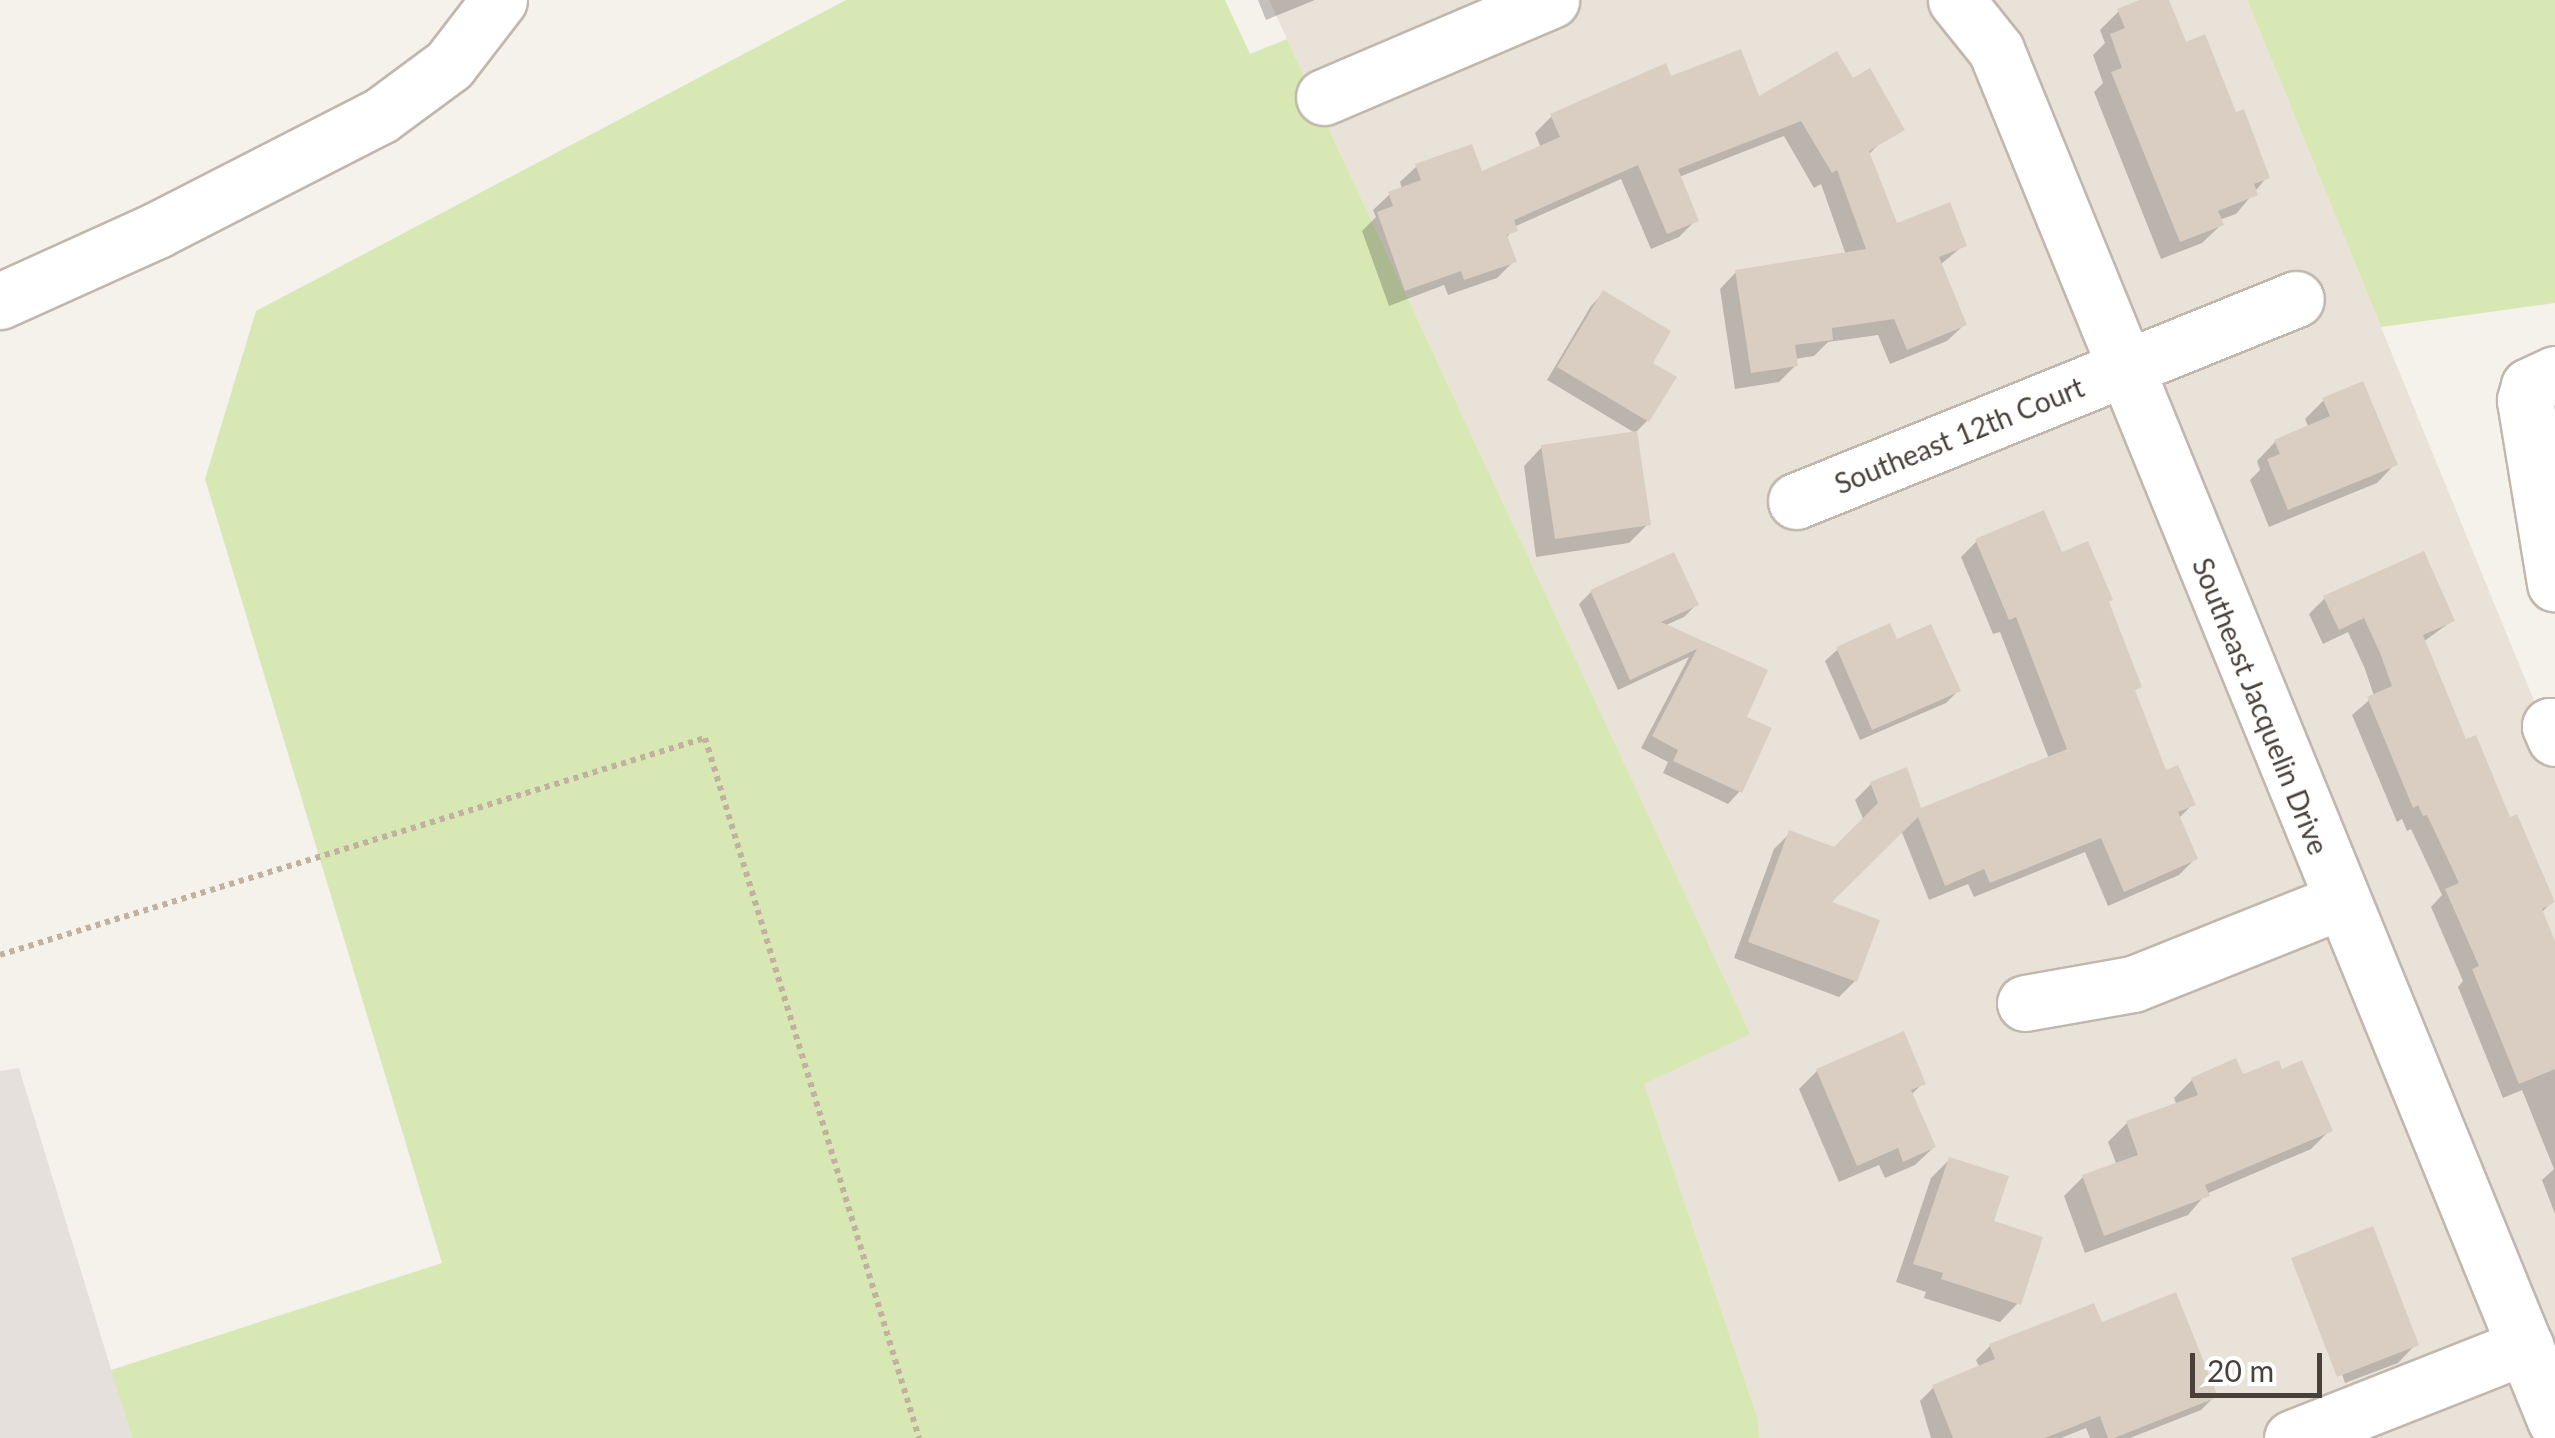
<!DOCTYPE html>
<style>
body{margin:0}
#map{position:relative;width:2555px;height:1438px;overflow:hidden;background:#f5f1eb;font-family:Lato,sans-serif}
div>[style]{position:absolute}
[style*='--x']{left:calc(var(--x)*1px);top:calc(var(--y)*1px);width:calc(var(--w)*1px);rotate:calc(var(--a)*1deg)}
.residential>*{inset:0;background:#e9e2d9}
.industrial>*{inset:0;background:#e5e0dc}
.green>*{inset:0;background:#d8e8b5}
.shadow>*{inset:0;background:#0003}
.building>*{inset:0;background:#dacec3}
.path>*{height:6px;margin-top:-3px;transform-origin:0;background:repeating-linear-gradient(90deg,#c2b19f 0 5px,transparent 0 10px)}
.roads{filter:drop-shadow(2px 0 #c1b7ad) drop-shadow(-2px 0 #c1b7ad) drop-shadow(0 2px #c1b7ad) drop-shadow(0 -2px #c1b7ad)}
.minor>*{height:55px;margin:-27.5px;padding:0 27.5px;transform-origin:27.5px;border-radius:27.5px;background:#fff}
span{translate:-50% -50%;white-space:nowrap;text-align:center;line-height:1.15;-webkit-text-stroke:10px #fff;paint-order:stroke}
.street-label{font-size:28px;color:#494139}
.scale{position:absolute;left:2190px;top:1353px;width:132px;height:45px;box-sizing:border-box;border:5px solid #494139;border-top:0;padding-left:12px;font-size:30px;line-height:35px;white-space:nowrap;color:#494139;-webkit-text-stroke:8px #fff;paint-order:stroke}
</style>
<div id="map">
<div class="residential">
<div style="clip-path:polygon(1269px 0,2247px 0,2555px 752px,2555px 1438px,1759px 1438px,1758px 1419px,1643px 1084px,1749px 1033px)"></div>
</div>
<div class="industrial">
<div style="clip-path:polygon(19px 1068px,132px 1438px,0 1438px,0 1071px)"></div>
</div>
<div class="green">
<div style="clip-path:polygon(846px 0,1225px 0,1250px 54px,1287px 39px,1750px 1034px,1644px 1084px,1758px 1419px,1759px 1438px,132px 1438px,111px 1370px,442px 1263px,205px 479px,256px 311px)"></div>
<div style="clip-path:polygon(2247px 0,2555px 0,2555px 303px,2381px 327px)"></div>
</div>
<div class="shadow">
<div style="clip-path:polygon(1258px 0,1315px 0,1266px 20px)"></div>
<div style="clip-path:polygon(2146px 0,2167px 0,2185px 45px,2234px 115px,2267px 177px,2236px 214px,2219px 220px,2221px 225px,2202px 243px,2161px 259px,2094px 92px,2103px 83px,2093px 55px,2105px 43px,2100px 30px,2119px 11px)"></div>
<div style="clip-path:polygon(1669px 80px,1758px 100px,1880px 143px,1868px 155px,1895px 226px,1964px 245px,1940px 265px,1964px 325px,1947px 341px,1890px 364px,1878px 335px,1828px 342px,1814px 356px,1795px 359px,1796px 365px,1779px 382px,1735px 389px,1720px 289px,1736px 272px,1846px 255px,1821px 184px,1814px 188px,1784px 136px,1679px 177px,1696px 220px,1679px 237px,1651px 249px,1621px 179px,1514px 227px,1506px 239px,1514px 261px,1497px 278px,1448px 295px,1444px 285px,1389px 306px,1362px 231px,1376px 217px,1373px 210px,1390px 194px,1402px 189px,1400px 182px,1417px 166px,1481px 175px,1541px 148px,1535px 133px,1552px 116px)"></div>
<div style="clip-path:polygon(1603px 293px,1649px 364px,1647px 421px,1635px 433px,1547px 380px,1591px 306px)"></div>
<div style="clip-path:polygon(2324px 400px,2395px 464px,2377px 483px,2269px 527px,2250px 480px,2260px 470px,2257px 461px,2275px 442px,2309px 428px,2305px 419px)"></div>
<div style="clip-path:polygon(1542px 447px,1648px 524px,1629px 543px,1536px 557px,1524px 466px)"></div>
<div style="clip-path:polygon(1977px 541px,2060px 556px,2107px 603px,2139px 687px,2133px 692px,2165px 773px,2193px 804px,2178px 819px,2195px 859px,2179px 875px,2108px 906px,2085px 852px,1974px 897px,1968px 884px,1929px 900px,1901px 830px,1828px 903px,1855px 981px,1839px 997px,1734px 958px,1774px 849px,1790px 833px,1835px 850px,1864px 821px,1855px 800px,1871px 784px,1919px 812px,2049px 759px,2000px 632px,1993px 634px,1961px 557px)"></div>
<div style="clip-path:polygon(1591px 592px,1696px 605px,1684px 617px,1664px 626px,1764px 671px,1743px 718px,1740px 791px,1728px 804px,1663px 773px,1668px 762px,1641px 748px,1689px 657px,1618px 690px,1579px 604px)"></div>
<div style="clip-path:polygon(2325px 598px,2452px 621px,2423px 642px,2465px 742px,2552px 902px,2541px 913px,2555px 948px,2555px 1214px,2542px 1180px,2554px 1169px,2522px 1090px,2503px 1098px,2458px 987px,2463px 981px,2431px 907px,2442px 895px,2411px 829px,2407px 831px,2402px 819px,2397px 822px,2352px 715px,2374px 696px,2365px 669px,2348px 632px,2323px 644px,2309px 614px)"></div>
<div style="clip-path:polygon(1896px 642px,1958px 691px,1946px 703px,1860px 740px,1825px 661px,1838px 649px)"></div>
<div style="clip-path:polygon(1817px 1071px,1923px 1083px,1911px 1095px,1934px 1147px,1915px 1165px,1885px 1178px,1879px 1165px,1839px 1182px,1799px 1089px)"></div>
<div style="clip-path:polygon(2192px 1080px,2330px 1130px,2311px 1149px,2206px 1194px,2188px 1215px,2085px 1253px,2064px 1196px,2083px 1177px,2116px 1163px,2108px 1142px,2127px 1123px,2177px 1106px,2174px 1098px)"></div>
<div style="clip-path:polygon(1950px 1159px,1990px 1222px,2018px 1303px,2000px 1322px,1924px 1298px,1926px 1292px,1896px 1282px,1931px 1178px)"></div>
<div style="clip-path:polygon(2307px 1266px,2416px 1344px,2398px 1363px,2345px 1383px)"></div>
<div style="clip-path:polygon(2100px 1325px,2215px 1396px,2201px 1410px,2130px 1438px,2090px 1438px,2086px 1428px,2061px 1438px,1931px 1438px,1920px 1401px,1934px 1387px,1980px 1368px,1976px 1360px,1990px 1346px)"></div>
</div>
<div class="building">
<div style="clip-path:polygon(2139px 0,2169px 0,2186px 42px,2205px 34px,2236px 112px,2244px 109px,2270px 178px,2254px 184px,2258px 195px,2218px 211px,2224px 225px,2180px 242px,2111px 72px,2122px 68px,2110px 34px,2125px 28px,2117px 9px)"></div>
<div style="clip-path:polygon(1741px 49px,1759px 96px,1837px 51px,1853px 78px,1870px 68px,1905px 130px,1869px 151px,1897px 223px,1950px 202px,1967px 246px,1939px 257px,1967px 325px,1907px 350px,1894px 319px,1832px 328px,1833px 340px,1795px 345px,1798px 366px,1751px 373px,1735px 270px,1866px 249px,1837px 170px,1832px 173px,1801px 121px,1678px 169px,1699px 221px,1667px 234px,1638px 165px,1514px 220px,1518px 231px,1507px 235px,1517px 262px,1464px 280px,1461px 271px,1405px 291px,1377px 212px,1393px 206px,1388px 192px,1421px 180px,1415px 164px,1472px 144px,1482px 171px,1560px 137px,1550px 114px,1666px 63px,1671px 76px)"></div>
<div style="clip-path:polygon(1603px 290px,1671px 331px,1653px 363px,1677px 377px,1649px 422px,1557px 367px)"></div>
<div style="clip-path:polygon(2363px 381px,2398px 465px,2288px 510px,2267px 459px,2280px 454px,2274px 440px,2330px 416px,2322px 398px)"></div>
<div style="clip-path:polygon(1637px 431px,1651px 525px,1555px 539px,1541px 445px)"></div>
<div style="clip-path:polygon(2044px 510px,2062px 552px,2088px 541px,2113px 600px,2109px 602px,2142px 687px,2135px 690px,2166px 770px,2178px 765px,2196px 805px,2178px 812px,2198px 859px,2124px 892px,2101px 838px,1990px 883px,1984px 869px,1945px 886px,1918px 817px,1832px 902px,1880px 920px,1857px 982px,1748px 942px,1789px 830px,1834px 847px,1878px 803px,1870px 782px,1907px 767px,1921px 808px,2067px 749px,2016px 617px,2009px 620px,1975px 539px)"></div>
<div style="clip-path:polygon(2424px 551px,2455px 621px,2423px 635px,2466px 739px,2476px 735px,2510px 817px,2517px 814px,2555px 902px,2542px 909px,2555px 941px,2555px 1069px,2519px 1084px,2472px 969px,2479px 966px,2445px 889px,2459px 883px,2427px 815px,2423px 816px,2418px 805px,2413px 808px,2367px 697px,2392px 686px,2380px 653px,2364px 618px,2339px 630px,2323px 596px)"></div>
<div style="clip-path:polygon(1674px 552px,1699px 605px,1661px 622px,1768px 670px,1747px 717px,1772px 728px,1742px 793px,1673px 761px,1678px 750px,1652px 736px,1697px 649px,1630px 680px,1590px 590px)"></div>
<div style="clip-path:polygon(1890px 623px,1897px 639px,1931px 624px,1961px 691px,1872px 730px,1836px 647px)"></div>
<div style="clip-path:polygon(1904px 1031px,1926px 1084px,1911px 1090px,1936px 1147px,1903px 1162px,1898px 1148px,1857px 1166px,1816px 1069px)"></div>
<div style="clip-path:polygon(2236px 1058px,2243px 1074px,2279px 1060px,2282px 1069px,2302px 1060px,2333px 1131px,2205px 1185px,2210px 1196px,2104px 1236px,2082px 1175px,2138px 1155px,2126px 1121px,2198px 1095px,2191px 1078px)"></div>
<div style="clip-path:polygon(1949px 1157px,2009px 1176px,1994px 1221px,2043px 1237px,2021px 1305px,1941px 1279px,1943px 1273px,1913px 1264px)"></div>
<div style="clip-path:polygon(2373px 1226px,2419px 1345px,2337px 1377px,2291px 1258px)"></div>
<div style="clip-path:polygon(2176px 1292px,2218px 1397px,2114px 1438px,2108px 1438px,2100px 1416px,2045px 1438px,1953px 1438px,1932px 1385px,1995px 1359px,1989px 1344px,2094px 1303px,2102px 1322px)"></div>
</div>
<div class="path">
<div style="--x:0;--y:955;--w:738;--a:-17.11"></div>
<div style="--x:705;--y:738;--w:732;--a:73"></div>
</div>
<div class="roads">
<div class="minor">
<div style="--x:1956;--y:0;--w:64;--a:51.3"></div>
<div style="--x:1996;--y:50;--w:1480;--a:67.8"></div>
<div style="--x:1324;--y:97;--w:247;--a:-23.1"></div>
<div style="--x:0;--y:301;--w:172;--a:-24.3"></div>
<div style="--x:157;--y:230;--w:250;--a:-27.1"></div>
<div style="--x:380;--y:116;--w:86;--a:-36.5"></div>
<div style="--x:449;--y:65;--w:82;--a:-52.4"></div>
<div style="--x:2555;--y:374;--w:29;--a:155"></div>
<div style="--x:2529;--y:386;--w:15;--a:106"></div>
<div style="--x:2525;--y:400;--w:186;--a:80.7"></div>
<div style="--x:1796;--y:501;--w:539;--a:-22"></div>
<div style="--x:2555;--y:726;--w:5;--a:180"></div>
<div style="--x:2550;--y:726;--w:13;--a:67"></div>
<div style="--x:2025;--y:1003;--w:110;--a:-10"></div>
<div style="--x:2133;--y:984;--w:225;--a:-21.7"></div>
<div style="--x:2292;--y:1438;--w:251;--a:-21.5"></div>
</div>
</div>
<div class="street-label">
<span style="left:1959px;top:435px;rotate:-22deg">Southeast 12th Court</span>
<span style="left:2261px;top:706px;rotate:68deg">Southeast Jacquelin Drive</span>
</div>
<div class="scale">20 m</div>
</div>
